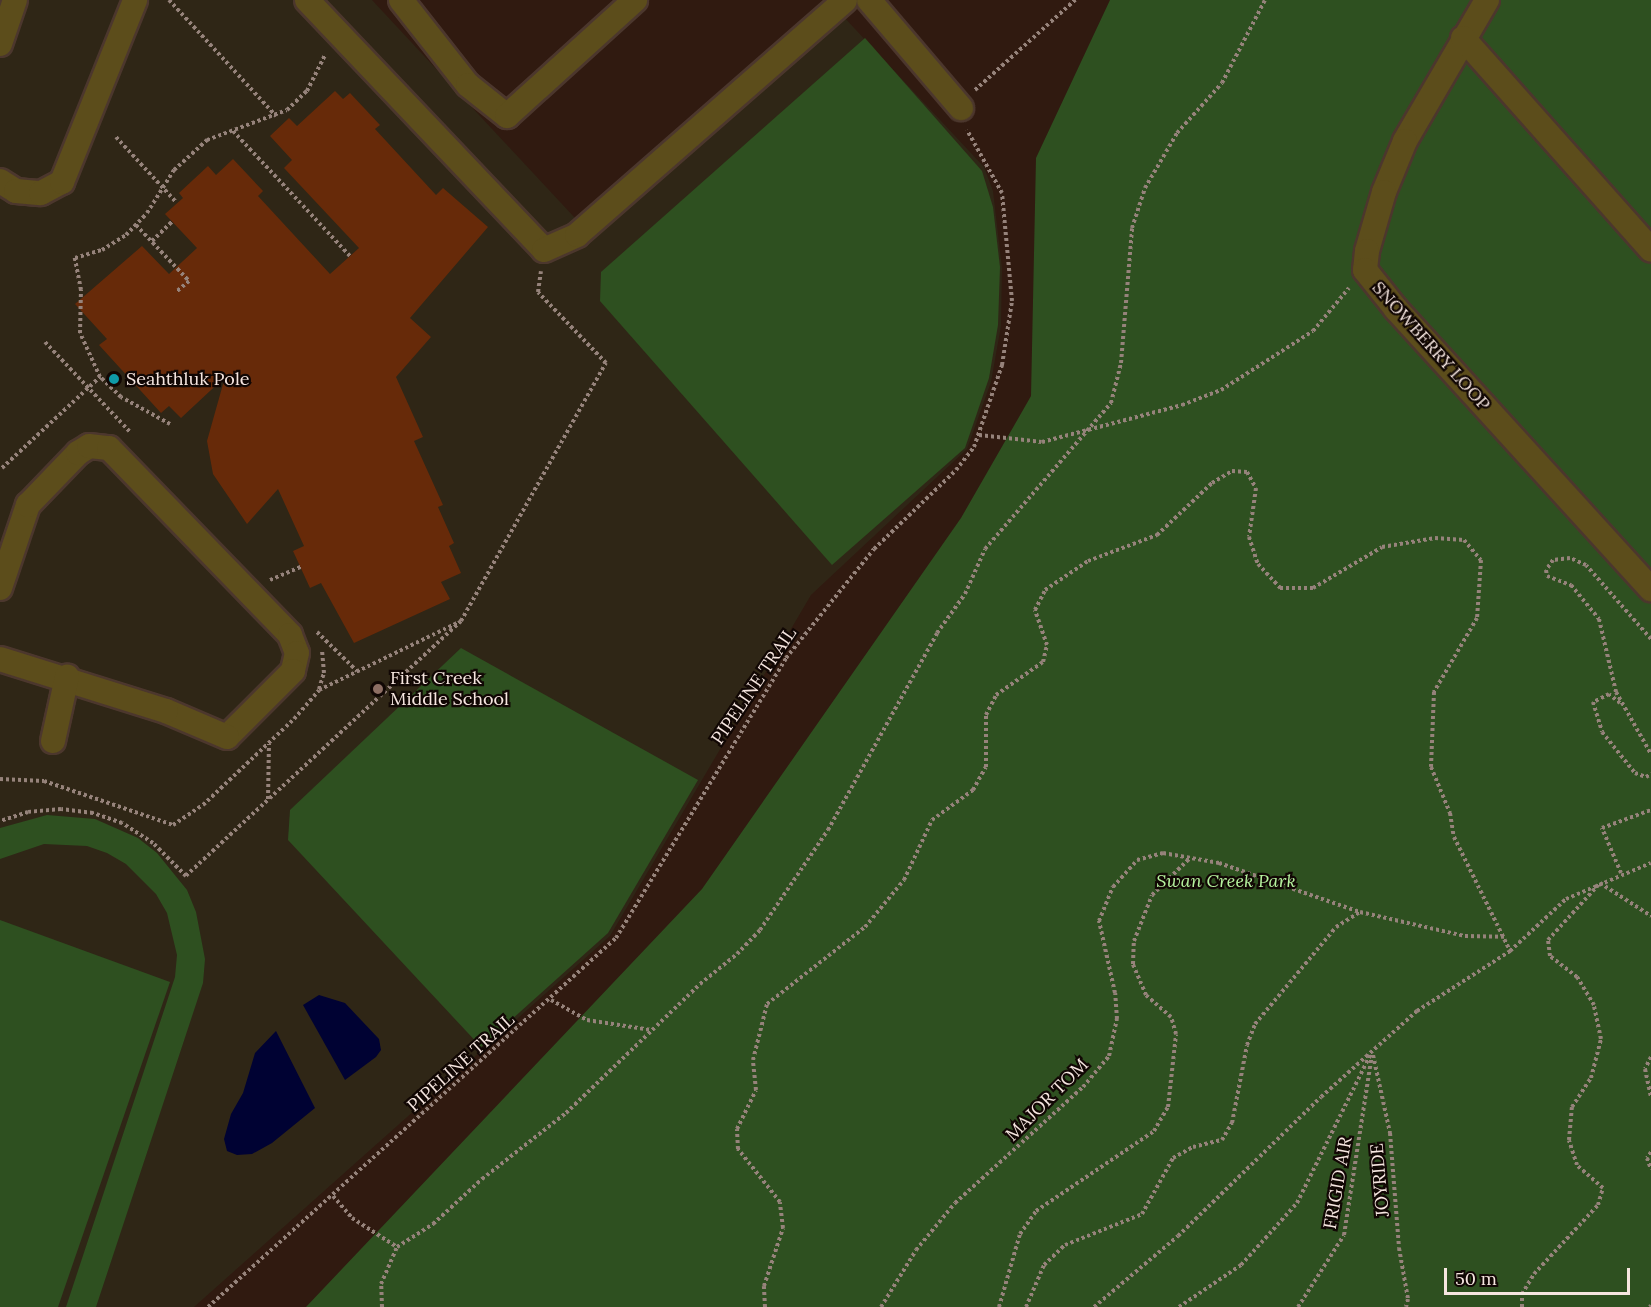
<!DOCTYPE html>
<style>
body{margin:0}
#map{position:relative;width:1651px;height:1307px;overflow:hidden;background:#301a10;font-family:Lora,serif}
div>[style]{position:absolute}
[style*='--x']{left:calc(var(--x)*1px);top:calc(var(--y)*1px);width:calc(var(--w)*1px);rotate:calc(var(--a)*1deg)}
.education>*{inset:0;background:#2f2616}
.green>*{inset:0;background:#2e5020}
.water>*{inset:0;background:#000233}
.building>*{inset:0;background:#672a09}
.path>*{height:4px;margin-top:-2px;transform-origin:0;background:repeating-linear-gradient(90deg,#96837b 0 3px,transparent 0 6px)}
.roads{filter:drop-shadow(2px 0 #4c372d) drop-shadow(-2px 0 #4c372d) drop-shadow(0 2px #4c372d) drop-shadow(0 -2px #4c372d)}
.minor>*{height:24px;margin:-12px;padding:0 12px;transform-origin:12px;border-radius:12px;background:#5c4d1b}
.dots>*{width:16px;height:16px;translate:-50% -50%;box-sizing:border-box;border:3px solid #110704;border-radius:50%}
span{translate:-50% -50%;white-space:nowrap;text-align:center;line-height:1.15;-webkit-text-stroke:4.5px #110704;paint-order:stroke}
.street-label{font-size:18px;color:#f6e6e0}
.poi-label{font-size:18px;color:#f6e6e0}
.left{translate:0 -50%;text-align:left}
.park-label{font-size:18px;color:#b5f29e;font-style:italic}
.scale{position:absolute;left:1444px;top:1268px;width:186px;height:27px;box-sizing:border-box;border:3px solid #f6e6e0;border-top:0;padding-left:8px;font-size:18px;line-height:21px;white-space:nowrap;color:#f6e6e0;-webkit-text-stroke:4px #110704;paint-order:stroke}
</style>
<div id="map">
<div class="education">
<div style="clip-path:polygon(0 0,372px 0,575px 218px,828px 0,984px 167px,993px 191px,1002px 268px,1001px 326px,991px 382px,967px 449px,811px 595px,610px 936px,194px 1307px,0 1307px)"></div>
</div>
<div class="green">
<div style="clip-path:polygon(1110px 0,1651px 0,1651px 1307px,306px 1307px,702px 889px,961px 518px,1031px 396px,1036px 158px)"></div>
<div style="clip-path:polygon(865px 38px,982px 171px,993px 207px,1000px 267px,998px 325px,989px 378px,965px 448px,832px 565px,600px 301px,601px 272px)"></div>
<div style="clip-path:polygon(461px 648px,698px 780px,608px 933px,481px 1047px,288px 840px,290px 810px)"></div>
<div style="clip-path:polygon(47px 815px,95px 819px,138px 838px,157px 853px,187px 890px,196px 912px,205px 959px,203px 983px,96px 1307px,66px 1307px,175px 977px,177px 955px,167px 913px,156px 894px,126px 864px,107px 853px,87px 846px,44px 844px,0 859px,0 828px)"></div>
<div style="clip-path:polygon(0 920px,170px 982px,58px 1307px,0 1307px)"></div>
</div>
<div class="water">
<div style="clip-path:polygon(319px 995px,345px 1003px,379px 1039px,381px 1050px,376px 1057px,345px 1080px,303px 1005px)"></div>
<div style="clip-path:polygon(276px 1031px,315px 1108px,272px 1143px,252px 1154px,237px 1155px,227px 1151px,224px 1139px,231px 1114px,243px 1093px,255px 1053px)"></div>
</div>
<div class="building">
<div style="clip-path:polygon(335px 91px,343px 99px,350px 93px,380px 125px,375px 129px,436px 195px,443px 188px,488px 227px,410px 318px,431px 337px,396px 377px,423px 437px,414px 441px,443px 505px,438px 507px,454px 543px,449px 546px,461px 573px,441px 582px,450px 599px,354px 643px,321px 583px,310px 588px,293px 551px,304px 546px,278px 489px,247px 524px,213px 474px,207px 441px,225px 377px,181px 418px,169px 406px,161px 413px,99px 345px,107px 339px,75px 304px,142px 246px,169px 274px,197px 248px,165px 214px,183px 198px,179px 193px,208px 166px,216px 175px,233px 159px,263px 191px,258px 196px,330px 274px,359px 248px,284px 168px,292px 160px,270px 136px,289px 118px,297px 126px)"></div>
</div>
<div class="path">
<div style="--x:169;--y:0;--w:158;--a:47.3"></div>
<div style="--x:975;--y:90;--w:135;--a:-42"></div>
<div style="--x:233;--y:131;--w:171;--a:46.9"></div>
<div style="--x:116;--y:137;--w:90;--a:47.3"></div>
<div style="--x:136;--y:225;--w:77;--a:46.6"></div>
<div style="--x:189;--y:281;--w:17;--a:140"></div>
<div style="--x:152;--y:241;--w:28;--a:-44"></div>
<div style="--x:45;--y:342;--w:124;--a:46.6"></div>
<div style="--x:170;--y:424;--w:56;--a:-151.1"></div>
<div style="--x:121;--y:397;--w:29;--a:-136"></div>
<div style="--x:100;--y:377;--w:48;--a:-114.4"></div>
<div style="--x:80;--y:333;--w:43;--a:-88.7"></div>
<div style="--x:81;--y:290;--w:33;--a:-101"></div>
<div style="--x:75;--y:258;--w:28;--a:-17"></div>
<div style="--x:102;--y:250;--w:28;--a:-32"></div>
<div style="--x:126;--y:235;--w:30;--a:-46"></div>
<div style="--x:147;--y:213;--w:51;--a:-57.9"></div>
<div style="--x:174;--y:170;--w:45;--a:-42.3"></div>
<div style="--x:207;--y:140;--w:85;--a:-20.6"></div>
<div style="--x:287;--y:110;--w:28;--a:-44"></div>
<div style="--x:307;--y:91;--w:40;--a:-63.4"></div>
<div style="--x:979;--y:435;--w:63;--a:6.3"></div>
<div style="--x:1042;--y:442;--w:145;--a:-14.8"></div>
<div style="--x:1182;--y:405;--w:42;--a:-21"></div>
<div style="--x:1221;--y:390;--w:109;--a:-32.7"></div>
<div style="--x:1313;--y:331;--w:56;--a:-50.1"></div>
<div style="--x:2;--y:468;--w:134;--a:-42.9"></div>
<div style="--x:270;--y:580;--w:34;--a:-23"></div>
<div style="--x:461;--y:621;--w:296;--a:-60.7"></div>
<div style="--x:606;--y:363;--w:98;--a:-133.8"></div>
<div style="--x:538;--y:292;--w:21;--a:-82"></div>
<div style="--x:317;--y:632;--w:56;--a:44.3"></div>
<div style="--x:1651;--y:639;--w:98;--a:-131.3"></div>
<div style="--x:1586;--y:565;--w:17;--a:-156"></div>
<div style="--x:1570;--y:558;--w:17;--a:173"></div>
<div style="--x:1553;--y:560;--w:12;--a:125"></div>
<div style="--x:1546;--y:570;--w:6;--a:81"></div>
<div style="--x:1547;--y:576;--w:26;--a:21"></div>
<div style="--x:1571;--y:585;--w:44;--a:50.5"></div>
<div style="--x:1599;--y:619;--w:75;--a:76.9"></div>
<div style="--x:1616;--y:692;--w:71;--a:60.6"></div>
<div style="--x:319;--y:689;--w:17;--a:-73"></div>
<div style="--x:324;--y:673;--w:24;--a:-95"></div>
<div style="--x:1620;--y:703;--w:14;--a:-141"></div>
<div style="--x:1609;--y:694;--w:18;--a:153"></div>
<div style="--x:1593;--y:702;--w:31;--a:73"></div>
<div style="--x:1602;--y:732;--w:53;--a:51.2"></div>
<div style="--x:1635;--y:773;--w:12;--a:20"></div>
<div style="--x:1646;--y:777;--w:6;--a:-31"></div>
<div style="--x:0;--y:779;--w:44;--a:2.6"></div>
<div style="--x:44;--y:781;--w:136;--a:18.8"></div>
<div style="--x:173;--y:825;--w:36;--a:-34"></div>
<div style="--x:203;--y:805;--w:125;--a:-43.4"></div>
<div style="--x:294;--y:719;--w:38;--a:-49"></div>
<div style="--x:319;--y:690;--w:158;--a:-25.9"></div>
<div style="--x:461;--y:621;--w:375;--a:137.2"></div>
<div style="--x:186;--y:876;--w:47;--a:-135"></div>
<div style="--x:153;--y:843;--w:37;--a:-147"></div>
<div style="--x:122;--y:823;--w:31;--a:-161"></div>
<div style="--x:93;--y:813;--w:32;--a:-173"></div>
<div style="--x:61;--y:809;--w:33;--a:175"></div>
<div style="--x:28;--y:812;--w:29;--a:162"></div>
<div style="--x:268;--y:799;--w:55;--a:-89"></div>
<div style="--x:1621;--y:873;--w:49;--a:-112.9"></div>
<div style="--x:1602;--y:828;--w:52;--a:-20.2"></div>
<div style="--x:551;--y:1000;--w:41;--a:29.1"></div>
<div style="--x:587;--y:1020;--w:65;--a:8.9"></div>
<div style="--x:1373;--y:1055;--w:80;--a:77.7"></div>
<div style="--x:1390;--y:1133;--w:115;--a:85.5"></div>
<div style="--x:1399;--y:1248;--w:52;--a:80"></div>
<div style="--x:1408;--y:1299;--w:8;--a:104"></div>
<div style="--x:1651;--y:1057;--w:13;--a:117"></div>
<div style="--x:1645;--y:1069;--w:29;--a:78"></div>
<div style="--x:1651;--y:1152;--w:7;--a:124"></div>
<div style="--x:1647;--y:1158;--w:12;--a:70"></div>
<div style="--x:333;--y:1196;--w:29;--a:49"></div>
<div style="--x:352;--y:1218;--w:54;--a:32.8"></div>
<div style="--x:208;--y:1307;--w:550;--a:-42.13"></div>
<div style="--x:616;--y:938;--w:328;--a:-58.7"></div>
<div style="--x:786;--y:658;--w:140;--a:-51.1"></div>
<div style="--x:874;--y:549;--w:114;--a:-43.9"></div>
<div style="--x:956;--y:470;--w:29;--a:-52"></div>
<div style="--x:974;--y:447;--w:87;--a:-71.1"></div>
<div style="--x:1002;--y:365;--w:65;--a:-81.1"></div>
<div style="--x:1012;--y:301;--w:108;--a:-95.3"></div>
<div style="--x:1002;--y:193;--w:72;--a:-119.1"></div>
<div style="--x:382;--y:1307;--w:23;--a:-92"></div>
<div style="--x:381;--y:1284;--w:40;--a:-66.6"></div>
<div style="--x:397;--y:1247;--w:43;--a:-32.6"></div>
<div style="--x:433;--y:1224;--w:67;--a:-42.6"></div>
<div style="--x:482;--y:1179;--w:107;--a:-38.2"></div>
<div style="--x:566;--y:1113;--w:186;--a:-43.9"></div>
<div style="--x:700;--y:984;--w:48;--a:-39"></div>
<div style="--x:737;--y:954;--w:33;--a:-46"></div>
<div style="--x:760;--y:930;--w:121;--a:-55.8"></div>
<div style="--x:828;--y:830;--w:225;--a:-61"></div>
<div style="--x:937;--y:633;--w:48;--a:-54.3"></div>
<div style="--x:965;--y:594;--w:49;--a:-66"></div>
<div style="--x:985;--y:549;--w:193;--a:-49.2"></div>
<div style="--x:1111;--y:403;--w:41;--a:-76"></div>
<div style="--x:1121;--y:363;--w:135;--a:-85.3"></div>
<div style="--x:1132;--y:228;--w:42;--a:-72"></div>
<div style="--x:1145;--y:188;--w:64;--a:-59.8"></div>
<div style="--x:1177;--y:133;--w:67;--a:-48"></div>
<div style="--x:1222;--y:83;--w:93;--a:-62.6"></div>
<div style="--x:765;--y:1307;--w:21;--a:-93"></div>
<div style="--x:764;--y:1286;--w:61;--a:-71.9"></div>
<div style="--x:783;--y:1228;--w:26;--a:-97"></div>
<div style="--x:780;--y:1202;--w:68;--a:-128.4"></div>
<div style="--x:738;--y:1149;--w:20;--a:-93"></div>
<div style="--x:737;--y:1129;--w:43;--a:-64"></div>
<div style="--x:756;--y:1090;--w:30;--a:-96"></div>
<div style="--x:753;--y:1060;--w:58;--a:-76"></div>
<div style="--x:767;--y:1004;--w:125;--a:-38.2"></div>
<div style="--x:865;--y:927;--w:61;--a:-50.3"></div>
<div style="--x:904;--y:880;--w:66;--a:-65"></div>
<div style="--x:932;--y:820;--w:51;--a:-36.2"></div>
<div style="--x:973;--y:790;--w:26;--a:-61"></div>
<div style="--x:986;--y:767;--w:52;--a:-90"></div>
<div style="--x:986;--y:715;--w:22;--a:-63"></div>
<div style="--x:996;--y:695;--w:57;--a:-35.1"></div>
<div style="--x:1043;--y:662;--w:17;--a:-77"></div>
<div style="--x:1047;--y:645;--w:37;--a:-109"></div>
<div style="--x:1035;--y:610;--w:22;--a:-63"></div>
<div style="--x:1045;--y:590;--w:52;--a:-34"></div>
<div style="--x:1088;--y:561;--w:74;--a:-20.6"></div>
<div style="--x:1157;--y:535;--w:76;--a:-43.4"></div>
<div style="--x:1212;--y:483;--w:23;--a:-31"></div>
<div style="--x:1232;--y:471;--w:15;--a:4"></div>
<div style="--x:1247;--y:472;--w:18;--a:61"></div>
<div style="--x:1256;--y:488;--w:49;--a:98.1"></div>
<div style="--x:1249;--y:537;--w:28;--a:72"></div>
<div style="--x:1258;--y:564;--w:33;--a:47"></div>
<div style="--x:1280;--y:588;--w:33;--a:0"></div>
<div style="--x:1313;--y:588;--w:80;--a:-30.7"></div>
<div style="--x:1382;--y:547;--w:54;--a:-9.6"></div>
<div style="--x:1435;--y:538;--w:29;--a:4"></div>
<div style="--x:1464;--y:540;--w:26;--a:50"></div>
<div style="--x:1481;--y:560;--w:58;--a:93.9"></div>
<div style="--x:1477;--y:618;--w:86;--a:120.2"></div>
<div style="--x:1434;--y:692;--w:75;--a:92.3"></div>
<div style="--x:1431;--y:767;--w:50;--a:67.6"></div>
<div style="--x:1450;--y:813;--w:24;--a:81"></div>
<div style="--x:1454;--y:837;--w:127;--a:63.8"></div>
<div style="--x:881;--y:1307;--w:67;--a:-58.4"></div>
<div style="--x:916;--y:1250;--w:61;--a:-50.3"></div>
<div style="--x:955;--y:1203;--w:173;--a:-42.2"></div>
<div style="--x:1083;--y:1087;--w:40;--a:-50"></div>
<div style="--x:1109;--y:1056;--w:38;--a:-78"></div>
<div style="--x:1117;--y:1019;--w:26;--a:-94"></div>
<div style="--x:1115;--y:993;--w:74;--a:-102.5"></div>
<div style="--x:1099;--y:921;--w:37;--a:-68"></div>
<div style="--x:1113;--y:887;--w:36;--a:-48"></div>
<div style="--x:1137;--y:860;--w:27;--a:-15"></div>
<div style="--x:1163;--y:853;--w:57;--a:10.1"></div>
<div style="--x:1219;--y:863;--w:149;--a:19.2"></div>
<div style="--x:999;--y:1307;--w:76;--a:-74"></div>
<div style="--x:1020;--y:1234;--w:28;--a:-55"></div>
<div style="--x:1036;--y:1211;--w:143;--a:-34.1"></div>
<div style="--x:1154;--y:1131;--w:28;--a:-60"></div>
<div style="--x:1168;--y:1107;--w:73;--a:-83.7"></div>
<div style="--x:1176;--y:1034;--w:18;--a:-106"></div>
<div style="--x:1171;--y:1017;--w:33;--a:-139"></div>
<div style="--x:1146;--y:995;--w:34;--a:-113"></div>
<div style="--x:1133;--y:964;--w:23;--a:-88"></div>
<div style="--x:1134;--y:941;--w:49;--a:-68.6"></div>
<div style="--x:1152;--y:895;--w:53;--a:-44.2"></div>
<div style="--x:1026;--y:1307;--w:46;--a:-66.8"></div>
<div style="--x:1044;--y:1265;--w:29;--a:-44"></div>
<div style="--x:1065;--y:1245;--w:83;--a:-21.9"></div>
<div style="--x:1142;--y:1214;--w:64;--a:-61"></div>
<div style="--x:1173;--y:1158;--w:23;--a:-29"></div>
<div style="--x:1193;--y:1147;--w:30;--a:-14"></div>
<div style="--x:1222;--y:1140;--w:20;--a:-60"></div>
<div style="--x:1232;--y:1123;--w:79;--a:-79.1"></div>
<div style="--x:1247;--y:1045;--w:22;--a:-69"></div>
<div style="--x:1255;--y:1024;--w:126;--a:-50.1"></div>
<div style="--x:1336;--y:927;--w:28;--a:-32"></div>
<div style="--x:1360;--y:912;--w:108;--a:12.9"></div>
<div style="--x:1465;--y:936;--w:39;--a:1"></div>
<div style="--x:1094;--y:1307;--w:110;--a:-40.2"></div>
<div style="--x:1178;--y:1236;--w:199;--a:-44.2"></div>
<div style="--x:1321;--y:1097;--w:129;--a:-41.9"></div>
<div style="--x:1417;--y:1011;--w:111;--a:-32.8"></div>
<div style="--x:1510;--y:951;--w:76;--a:-42.9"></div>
<div style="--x:1566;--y:899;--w:92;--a:-23"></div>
<div style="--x:1179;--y:1307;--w:75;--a:-34.1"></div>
<div style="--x:1241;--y:1265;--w:84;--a:-47.9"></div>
<div style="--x:1297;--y:1203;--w:165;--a:-63.7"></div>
<div style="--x:1298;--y:1307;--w:85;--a:-57.4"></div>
<div style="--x:1344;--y:1235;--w:182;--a:-81.2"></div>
<div style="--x:1522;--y:1307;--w:13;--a:-90"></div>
<div style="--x:1522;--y:1294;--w:23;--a:-59"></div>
<div style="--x:1534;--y:1274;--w:94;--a:-47.2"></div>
<div style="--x:1598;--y:1205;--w:18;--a:-74"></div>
<div style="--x:1603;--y:1188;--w:35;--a:-139"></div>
<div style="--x:1577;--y:1165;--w:26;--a:-108"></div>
<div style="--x:1569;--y:1140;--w:33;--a:-85"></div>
<div style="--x:1572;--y:1107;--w:35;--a:-57"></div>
<div style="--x:1591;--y:1078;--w:40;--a:-75.6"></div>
<div style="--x:1601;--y:1039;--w:35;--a:-102"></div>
<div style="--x:1594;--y:1005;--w:33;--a:-121"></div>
<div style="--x:1577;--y:977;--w:34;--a:-142"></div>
<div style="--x:1550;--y:956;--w:16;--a:-97"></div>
<div style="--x:1548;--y:940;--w:77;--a:-47.6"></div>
<div style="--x:1600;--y:883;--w:61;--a:32.9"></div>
<div style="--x:1650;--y:1307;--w:2;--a:-63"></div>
</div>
<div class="roads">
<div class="minor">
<div style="--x:307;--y:0;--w:344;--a:46.5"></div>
<div style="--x:544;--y:250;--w:36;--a:-24"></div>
<div style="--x:577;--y:235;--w:356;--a:-41.2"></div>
<div style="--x:401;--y:0;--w:108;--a:51.8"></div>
<div style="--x:468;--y:85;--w:50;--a:38.5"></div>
<div style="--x:507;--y:116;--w:173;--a:-42.2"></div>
<div style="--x:869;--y:0;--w:142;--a:49.6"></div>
<div style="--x:1487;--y:0;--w:163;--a:120.2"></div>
<div style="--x:1405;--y:141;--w:55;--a:112.4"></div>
<div style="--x:1384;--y:192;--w:61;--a:106.1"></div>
<div style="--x:1367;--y:251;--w:19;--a:96"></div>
<div style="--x:1365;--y:270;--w:50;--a:51.5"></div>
<div style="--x:1396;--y:309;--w:379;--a:47.7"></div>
<div style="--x:1463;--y:38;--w:283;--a:48.4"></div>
<div style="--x:0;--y:44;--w:46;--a:-71.2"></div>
<div style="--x:0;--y:181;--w:19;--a:32"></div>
<div style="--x:16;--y:191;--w:25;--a:5"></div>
<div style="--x:41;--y:193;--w:24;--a:-28"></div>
<div style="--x:62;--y:182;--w:196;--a:-68.1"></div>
<div style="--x:0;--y:588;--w:88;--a:-71.4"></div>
<div style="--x:28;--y:505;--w:72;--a:-46.1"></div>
<div style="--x:78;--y:453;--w:13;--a:-32"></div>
<div style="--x:89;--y:446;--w:20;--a:6"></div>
<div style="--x:109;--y:448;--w:260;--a:45.9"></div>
<div style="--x:290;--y:635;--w:19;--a:69"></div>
<div style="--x:297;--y:653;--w:18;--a:103"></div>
<div style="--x:293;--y:671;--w:93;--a:135"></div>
<div style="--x:227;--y:737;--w:66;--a:-156.9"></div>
<div style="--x:166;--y:711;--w:174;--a:-162.6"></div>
<div style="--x:53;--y:741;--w:66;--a:-77.7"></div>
</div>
</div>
<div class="dots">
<div style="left:114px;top:379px;background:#0f9aa8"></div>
<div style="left:378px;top:689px;background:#8d6e63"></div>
</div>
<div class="street-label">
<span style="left:1431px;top:346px;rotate:48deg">SNOWBERRY LOOP</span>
<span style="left:754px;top:686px;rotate:-56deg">PIPELINE TRAIL</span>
<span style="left:461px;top:1063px;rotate:-42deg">PIPELINE TRAIL</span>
<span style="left:1047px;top:1100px;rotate:-45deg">MAJOR TOM</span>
<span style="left:1380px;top:1180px;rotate:-95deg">JOYRIDE</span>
<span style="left:1338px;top:1183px;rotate:-80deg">FRIGID AIR</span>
</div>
<div class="poi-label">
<span class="left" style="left:126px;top:379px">Seahthluk Pole</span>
<span class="left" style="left:390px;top:689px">First Creek<br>Middle School</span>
</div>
<div class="park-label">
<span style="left:1226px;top:881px">Swan Creek Park</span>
</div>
<div class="scale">50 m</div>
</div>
